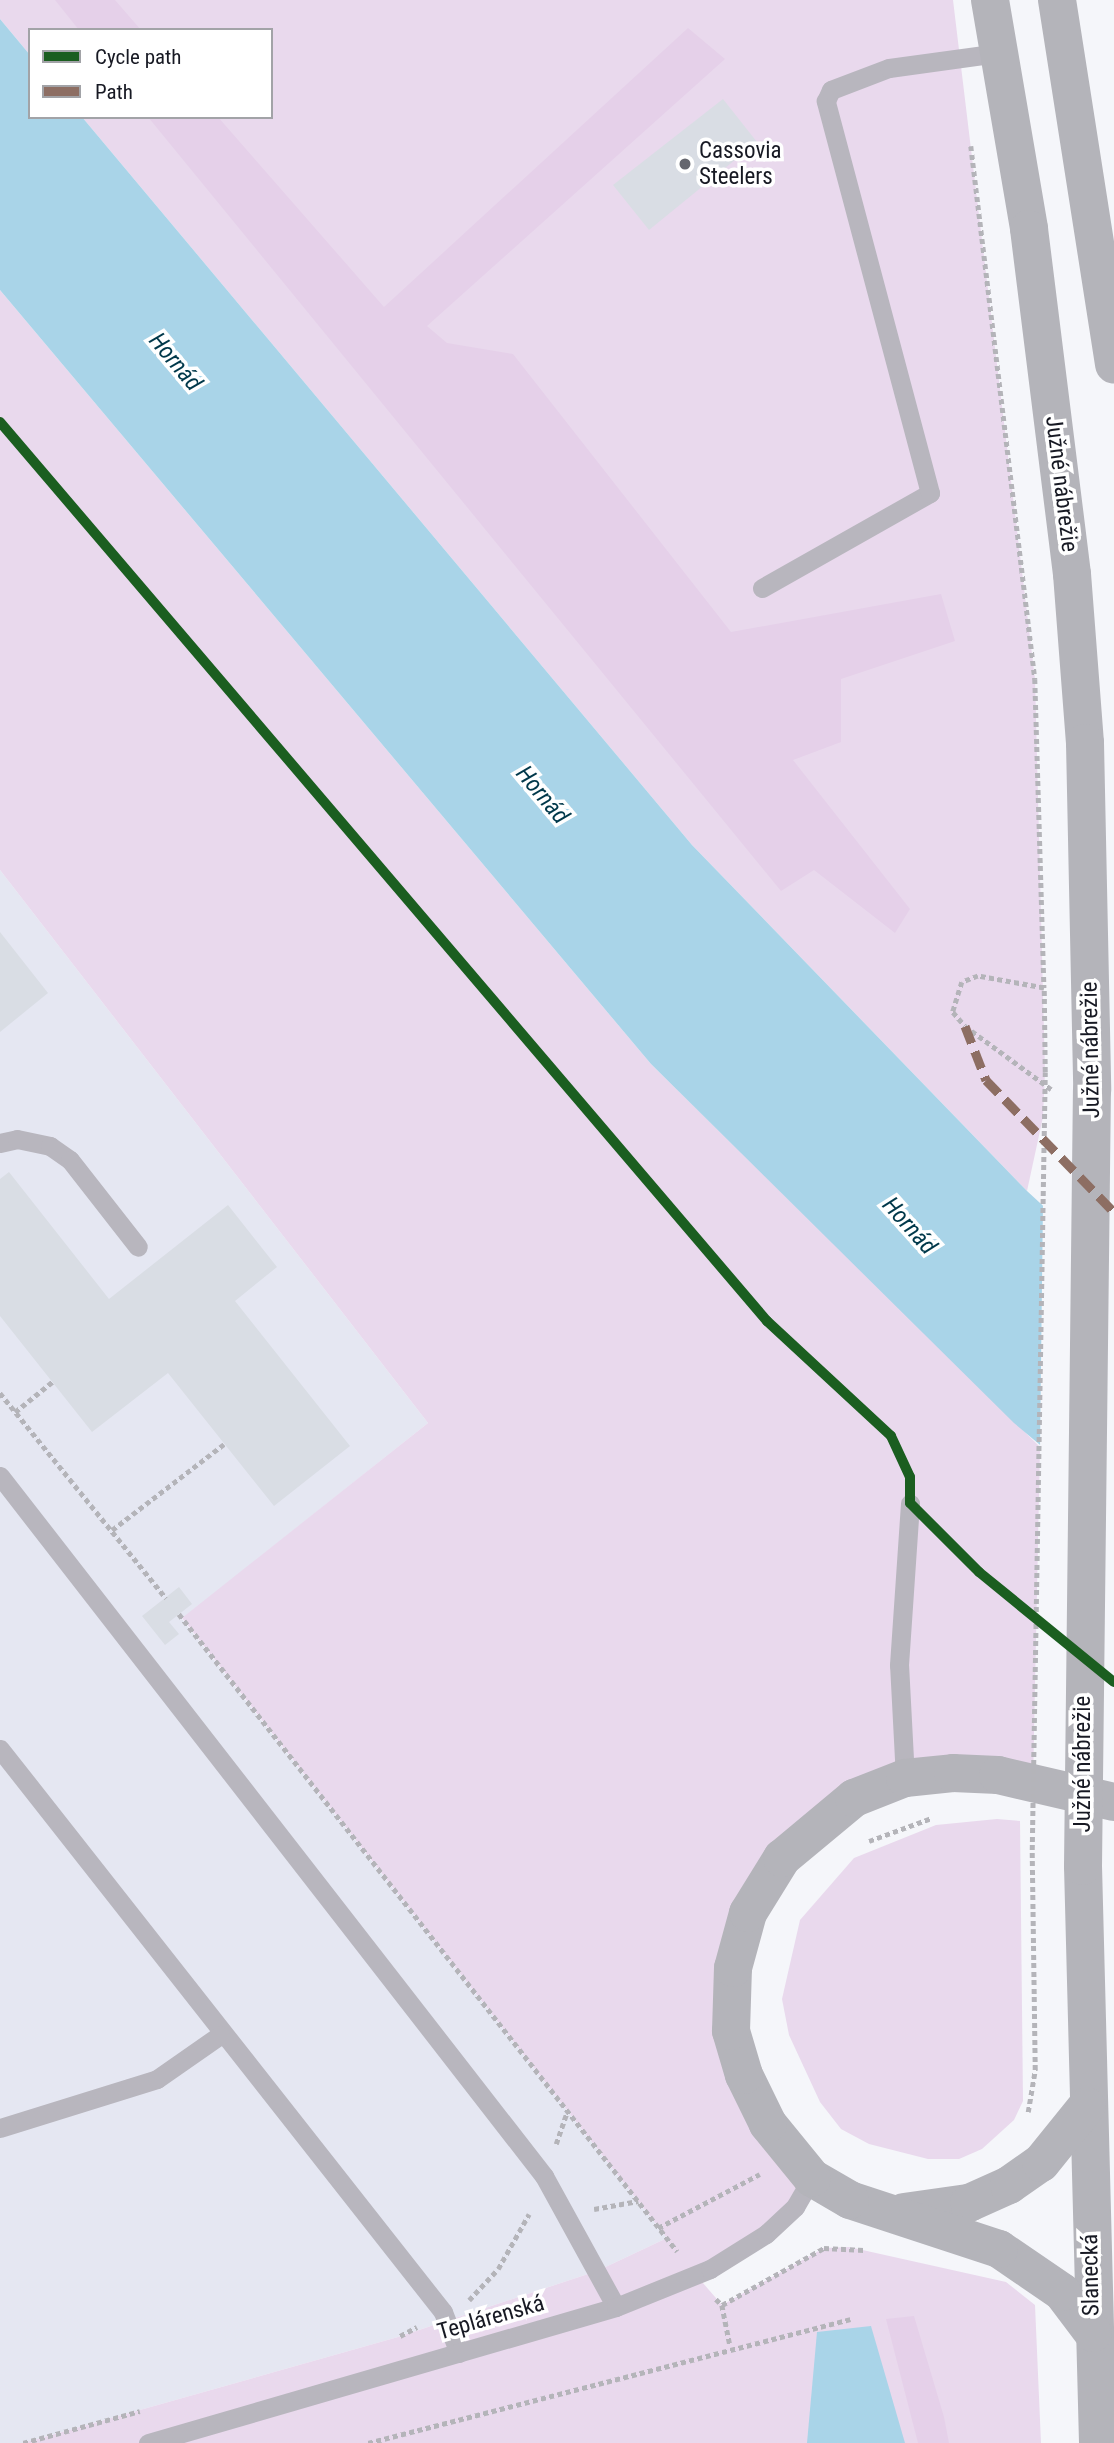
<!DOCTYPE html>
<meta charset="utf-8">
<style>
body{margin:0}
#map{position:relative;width:1114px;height:2443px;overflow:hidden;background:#f5f6fa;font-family:"Roboto Condensed",sans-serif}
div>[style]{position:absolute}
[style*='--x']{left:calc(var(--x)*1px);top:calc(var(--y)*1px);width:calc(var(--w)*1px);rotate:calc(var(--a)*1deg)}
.built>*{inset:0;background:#e5e7f2}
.green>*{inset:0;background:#e9d9ed}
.forest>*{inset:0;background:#e5d0e9}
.water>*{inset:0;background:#a9d4e8}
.pier>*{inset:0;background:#f5f6fa}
.building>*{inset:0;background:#d9dde4}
.path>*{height:4.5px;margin-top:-2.25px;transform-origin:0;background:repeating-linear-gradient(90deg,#b4b4b9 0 5px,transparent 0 8.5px)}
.lane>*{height:19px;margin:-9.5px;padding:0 9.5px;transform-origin:9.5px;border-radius:9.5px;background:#b8b6be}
.highway>*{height:38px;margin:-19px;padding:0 19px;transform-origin:19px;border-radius:19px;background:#b4b4ba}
.path-bridge>*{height:4.5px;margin-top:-2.25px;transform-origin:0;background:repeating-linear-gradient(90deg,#b4b4b9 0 5px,transparent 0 8.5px)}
.highway-bridge>*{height:38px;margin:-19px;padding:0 19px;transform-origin:19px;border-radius:19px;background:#b4b4ba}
.quiet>*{height:9px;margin-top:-4.5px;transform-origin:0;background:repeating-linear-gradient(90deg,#8d6e63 0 18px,transparent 0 27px)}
.cycleway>*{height:10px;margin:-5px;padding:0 5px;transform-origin:5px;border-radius:5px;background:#1b5e20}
.dots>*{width:19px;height:19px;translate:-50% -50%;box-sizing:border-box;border:4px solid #fff;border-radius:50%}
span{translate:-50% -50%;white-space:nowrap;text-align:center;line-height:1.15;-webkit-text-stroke:7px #fff;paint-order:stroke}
.poi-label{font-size:23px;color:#171923}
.left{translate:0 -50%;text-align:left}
.street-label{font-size:23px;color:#171923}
.water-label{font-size:24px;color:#00384a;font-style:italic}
.legend{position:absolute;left:28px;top:28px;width:245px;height:91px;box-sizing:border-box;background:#fff;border:2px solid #a2a3a7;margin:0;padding:9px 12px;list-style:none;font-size:21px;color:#171923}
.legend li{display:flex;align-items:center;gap:14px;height:35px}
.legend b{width:35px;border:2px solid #a2a3a7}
</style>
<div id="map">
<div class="built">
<div style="clip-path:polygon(0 870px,428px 1423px,182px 1619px,667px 2238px,597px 2271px,398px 2337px,23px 2443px,0 2443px)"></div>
</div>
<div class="green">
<div style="clip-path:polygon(0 0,953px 0,1035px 679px,1045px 1072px,1043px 1117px,1027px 1191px,692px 845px,82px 117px,271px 117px,271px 30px,30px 30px,30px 55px,0 19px)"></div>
<div style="clip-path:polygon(0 290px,651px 1064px,1040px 1447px,1033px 1783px,905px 1778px,782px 1858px,731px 2031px,812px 2178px,795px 2207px,696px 2275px,722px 2305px,824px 2248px,849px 2247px,1006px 2282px,1035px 2305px,1041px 2443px,23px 2443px,398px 2337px,597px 2271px,667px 2238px,182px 1618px,428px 1423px,0 870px)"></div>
<div style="clip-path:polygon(997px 1819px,1020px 1821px,1023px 2101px,1014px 2120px,982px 2149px,959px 2159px,928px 2159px,869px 2144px,841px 2129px,820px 2102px,789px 2035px,782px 1999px,800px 1920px,854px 1858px,936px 1825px)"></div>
</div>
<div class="forest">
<div style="clip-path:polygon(55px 0,115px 0,141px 30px,79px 30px)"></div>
<div style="clip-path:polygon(688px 28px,725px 59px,427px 326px,447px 343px,513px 354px,731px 632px,941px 594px,955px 641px,841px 679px,841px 742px,793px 760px,910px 909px,895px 933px,814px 870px,781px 891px,148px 117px,218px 117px,384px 307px)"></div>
<div style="clip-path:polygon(914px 2316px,944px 2417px,949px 2443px,918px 2443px,886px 2319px)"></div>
</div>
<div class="water">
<div style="clip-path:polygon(0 19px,30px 55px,30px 117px,82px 117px,692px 845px,1027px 1191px,1114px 1271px,1114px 1507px,1014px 1423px,651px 1064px,0 290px)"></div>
<div style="clip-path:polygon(871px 2326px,905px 2443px,807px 2443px,817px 2332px)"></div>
</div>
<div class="pier">
<div style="clip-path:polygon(1043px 1201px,1114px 1266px,1114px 1510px,1040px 1449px)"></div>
</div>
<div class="building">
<div style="clip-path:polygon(723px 99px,757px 142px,649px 230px,613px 185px)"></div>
<div style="clip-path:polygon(0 932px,48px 993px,0 1032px)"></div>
<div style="clip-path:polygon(9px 1172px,109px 1299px,228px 1205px,277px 1267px,235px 1301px,350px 1446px,274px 1506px,168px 1373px,92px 1432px,0 1316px,0 1179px)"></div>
<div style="clip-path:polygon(179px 1587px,192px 1604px,169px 1622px,179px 1634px,165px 1645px,142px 1616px)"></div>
</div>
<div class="path">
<div style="--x:971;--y:146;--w:537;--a:83.15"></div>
<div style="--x:1035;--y:679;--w:309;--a:88.3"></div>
<div style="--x:1045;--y:1072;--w:84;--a:-90.7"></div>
<div style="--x:1044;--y:988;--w:67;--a:-169.7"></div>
<div style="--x:978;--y:976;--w:17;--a:159"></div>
<div style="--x:962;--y:982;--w:31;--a:107"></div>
<div style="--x:953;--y:1012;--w:18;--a:49"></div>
<div style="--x:965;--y:1026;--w:107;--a:36.2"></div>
<div style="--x:0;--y:1393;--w:264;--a:51"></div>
<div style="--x:15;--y:1412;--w:48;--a:-39"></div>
<div style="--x:112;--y:1530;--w:141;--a:-37.5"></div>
<div style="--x:179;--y:1614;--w:809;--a:51.98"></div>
<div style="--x:869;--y:1841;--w:67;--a:-20.1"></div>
<div style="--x:1028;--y:2112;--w:43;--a:-80.5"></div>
<div style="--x:1035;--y:2070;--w:220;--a:-90.8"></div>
<div style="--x:556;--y:2144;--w:34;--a:-71"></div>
<div style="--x:594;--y:2209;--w:45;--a:-10.3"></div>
<div style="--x:658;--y:2228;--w:115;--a:-27.9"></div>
<div style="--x:716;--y:2299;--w:8;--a:45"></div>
<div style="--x:722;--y:2305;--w:117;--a:-29.2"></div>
<div style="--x:824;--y:2248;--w:40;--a:2.9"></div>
<div style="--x:469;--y:2300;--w:42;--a:-46.9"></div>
<div style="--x:498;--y:2269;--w:63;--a:-60.6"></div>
<div style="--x:722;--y:2305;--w:41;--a:78.7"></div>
<div style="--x:400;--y:2336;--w:19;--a:-28"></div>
<div style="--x:23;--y:2443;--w:121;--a:-15.3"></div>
<div style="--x:368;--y:2443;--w:498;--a:-14.4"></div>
</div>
<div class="lane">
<div style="--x:762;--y:588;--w:193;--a:-29.5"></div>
<div style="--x:930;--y:493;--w:406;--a:-104.9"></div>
<div style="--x:826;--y:101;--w:12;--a:-66"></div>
<div style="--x:831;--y:90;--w:62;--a:-20.8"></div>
<div style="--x:889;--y:68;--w:111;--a:-7.8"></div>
<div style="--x:0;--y:1143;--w:17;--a:-13"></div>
<div style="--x:17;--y:1139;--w:34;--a:12"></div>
<div style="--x:50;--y:1146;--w:24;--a:35"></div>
<div style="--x:70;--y:1160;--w:110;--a:52"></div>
<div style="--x:0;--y:1476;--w:887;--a:52.15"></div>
<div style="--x:544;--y:2176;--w:149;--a:61.2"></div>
<div style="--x:0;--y:1749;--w:716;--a:51.8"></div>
<div style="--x:443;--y:2312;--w:44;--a:68.7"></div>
<div style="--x:905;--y:1778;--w:113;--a:-93"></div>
<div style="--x:899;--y:1665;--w:162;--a:-86.1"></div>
<div style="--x:0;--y:2128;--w:164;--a:-17.3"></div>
<div style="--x:157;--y:2079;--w:77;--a:-34.9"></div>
<div style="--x:148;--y:2443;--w:487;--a:-16.2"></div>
<div style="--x:616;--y:2307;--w:101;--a:-22"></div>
<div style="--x:710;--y:2269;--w:66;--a:-32"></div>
<div style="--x:766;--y:2234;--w:40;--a:-43"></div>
<div style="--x:795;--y:2207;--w:34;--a:-60"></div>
</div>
<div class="highway">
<div style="--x:990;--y:0;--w:232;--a:80.3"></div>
<div style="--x:1029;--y:229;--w:348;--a:82.9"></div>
<div style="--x:1072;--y:574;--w:169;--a:85.6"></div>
<div style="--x:1085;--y:743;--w:347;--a:88.8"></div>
<div style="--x:1057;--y:0;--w:369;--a:81.1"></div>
<div style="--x:1083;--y:1866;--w:577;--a:88.51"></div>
<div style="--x:904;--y:2212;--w:66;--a:-7.9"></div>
<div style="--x:969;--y:2203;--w:44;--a:-24.2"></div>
<div style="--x:1009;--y:2185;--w:39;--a:-35"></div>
<div style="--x:1041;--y:2163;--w:73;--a:-51.1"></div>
<div style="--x:1093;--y:2333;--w:51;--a:-127.1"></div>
<div style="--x:1062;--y:2292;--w:76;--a:-145.7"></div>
<div style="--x:999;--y:2249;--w:157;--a:-161.8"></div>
<div style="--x:850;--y:2200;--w:44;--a:-149.9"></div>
<div style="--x:812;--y:2178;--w:70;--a:-129.2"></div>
<div style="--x:768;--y:2124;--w:55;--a:-116.1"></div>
<div style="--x:744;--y:2075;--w:46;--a:-106.5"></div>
<div style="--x:731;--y:2031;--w:63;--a:-88.2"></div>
<div style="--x:733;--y:1968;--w:57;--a:-74.7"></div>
<div style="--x:748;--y:1913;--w:65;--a:-58.3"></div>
<div style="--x:782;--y:1858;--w:94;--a:-39.8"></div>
<div style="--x:854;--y:1798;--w:55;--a:-21.4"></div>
<div style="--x:905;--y:1778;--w:48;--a:-5.9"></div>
<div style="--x:953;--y:1773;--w:45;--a:2.5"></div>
<div style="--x:998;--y:1775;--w:119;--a:13.1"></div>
</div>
<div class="path-bridge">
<div style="--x:1032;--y:1850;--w:778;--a:-89.04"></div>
</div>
<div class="highway-bridge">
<div style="--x:1083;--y:1866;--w:776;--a:-89.34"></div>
</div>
<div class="quiet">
<div style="--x:965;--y:1026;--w:58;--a:68.7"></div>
<div style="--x:986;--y:1080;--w:184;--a:45.9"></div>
</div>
<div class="cycleway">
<div style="--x:0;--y:422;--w:1182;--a:49.53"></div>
<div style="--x:767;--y:1321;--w:169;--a:42.8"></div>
<div style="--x:891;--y:1436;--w:45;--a:65.1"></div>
<div style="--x:910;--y:1477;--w:26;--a:90"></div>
<div style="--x:910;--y:1503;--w:98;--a:45"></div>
<div style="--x:979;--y:1572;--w:174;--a:39.2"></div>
</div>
<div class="dots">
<div style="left:685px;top:164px;background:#65666e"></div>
</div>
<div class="poi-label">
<span class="left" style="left:699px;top:164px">Cassovia<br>Steelers</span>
</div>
<div class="street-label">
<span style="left:1061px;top:484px;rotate:83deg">Južné nábrežie</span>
<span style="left:1091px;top:1050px;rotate:-91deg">Južné nábrežie</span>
<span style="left:1083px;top:1764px;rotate:-90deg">Južné nábrežie</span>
<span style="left:1091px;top:2275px;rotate:-91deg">Slanecká</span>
<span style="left:491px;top:2318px;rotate:-16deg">Teplárenská</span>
</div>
<div class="water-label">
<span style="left:175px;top:362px;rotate:50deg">Hornád</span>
<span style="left:542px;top:795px;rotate:50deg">Hornád</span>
<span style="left:909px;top:1226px;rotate:48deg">Hornád</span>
</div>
<ul class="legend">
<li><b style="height:9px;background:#1b5e20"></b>Cycle path</li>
<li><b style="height:9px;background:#8d6e63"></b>Path</li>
</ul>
</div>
